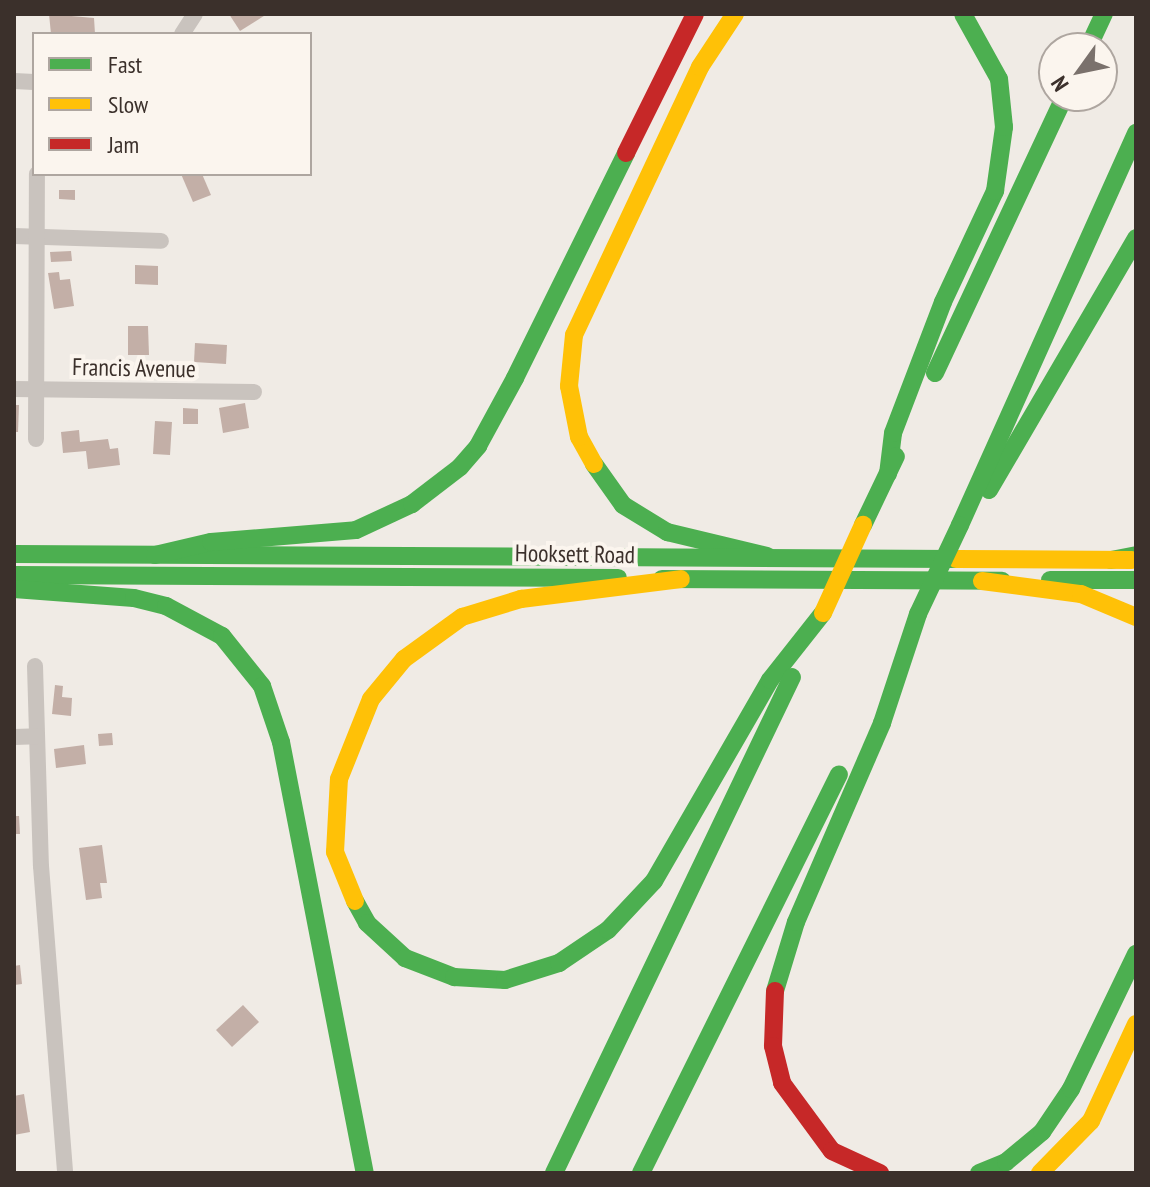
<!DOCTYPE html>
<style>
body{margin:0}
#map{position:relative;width:1150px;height:1187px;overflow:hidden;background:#f0ebe5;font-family:"PT Sans Narrow",sans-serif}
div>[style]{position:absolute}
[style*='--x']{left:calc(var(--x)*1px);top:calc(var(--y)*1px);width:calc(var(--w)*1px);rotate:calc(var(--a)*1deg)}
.building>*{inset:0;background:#c3afa7}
.street>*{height:16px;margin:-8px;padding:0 8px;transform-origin:8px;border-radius:8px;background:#c9c3be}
.fast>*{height:18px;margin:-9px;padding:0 9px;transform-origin:9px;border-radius:9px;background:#4caf50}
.slow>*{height:18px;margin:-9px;padding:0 9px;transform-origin:9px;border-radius:9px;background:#ffc107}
.jam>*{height:18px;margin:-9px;padding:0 9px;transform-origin:9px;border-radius:9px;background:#c62828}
.fast-bridge>*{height:18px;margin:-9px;padding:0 9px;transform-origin:9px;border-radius:9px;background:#4caf50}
.slow-bridge>*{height:18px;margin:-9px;padding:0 9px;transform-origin:9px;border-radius:9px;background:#ffc107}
span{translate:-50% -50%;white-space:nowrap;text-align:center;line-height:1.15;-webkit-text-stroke:8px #fbf5ee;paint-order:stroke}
.street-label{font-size:24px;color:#3b302b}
.frame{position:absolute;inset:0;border:16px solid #3b302b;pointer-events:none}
.legend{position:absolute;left:32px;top:32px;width:280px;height:144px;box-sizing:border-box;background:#fbf5ee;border:2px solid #aea6a0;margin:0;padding:10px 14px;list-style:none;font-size:24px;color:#3b302b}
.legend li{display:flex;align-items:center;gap:16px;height:40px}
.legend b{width:40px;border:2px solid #aea6a0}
.north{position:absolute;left:1038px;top:32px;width:80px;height:80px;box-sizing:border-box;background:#fbf5ee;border:2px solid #aea6a0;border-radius:50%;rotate:237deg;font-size:22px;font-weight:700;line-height:32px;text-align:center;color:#3b302b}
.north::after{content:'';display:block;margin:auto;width:28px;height:36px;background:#7a716c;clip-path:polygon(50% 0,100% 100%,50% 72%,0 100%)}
</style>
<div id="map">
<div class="building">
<div style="clip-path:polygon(49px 14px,94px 18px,95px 34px,51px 34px)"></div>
<div style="clip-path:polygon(229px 14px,267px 14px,240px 31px)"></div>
<div style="clip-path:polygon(181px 174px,202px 174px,211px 195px,193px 202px)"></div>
<div style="clip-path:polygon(59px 190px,75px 190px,75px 200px,59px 199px)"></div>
<div style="clip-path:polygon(71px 251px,72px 261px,51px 262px,50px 252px)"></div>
<div style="clip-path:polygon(135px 265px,158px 266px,158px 285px,135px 284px)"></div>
<div style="clip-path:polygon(59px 272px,60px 280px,70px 279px,74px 306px,54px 309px,48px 273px)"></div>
<div style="clip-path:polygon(128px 326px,148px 326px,149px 355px,128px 355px)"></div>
<div style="clip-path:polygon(195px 343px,227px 345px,226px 364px,194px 362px)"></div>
<div style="clip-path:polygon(245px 403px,249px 428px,223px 433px,219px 408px)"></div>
<div style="clip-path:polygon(14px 405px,19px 405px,18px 432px,14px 432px)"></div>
<div style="clip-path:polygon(183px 408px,198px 409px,198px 424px,183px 424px)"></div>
<div style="clip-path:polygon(155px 421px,172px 422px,170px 455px,153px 454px)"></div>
<div style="clip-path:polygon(79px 430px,80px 442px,108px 439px,110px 449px,118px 448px,120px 465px,88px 469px,86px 451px,63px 453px,61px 432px)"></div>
<div style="clip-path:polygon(55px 685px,63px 686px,62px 697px,72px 698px,71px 716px,52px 714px)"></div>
<div style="clip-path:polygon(112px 733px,113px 745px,99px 746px,98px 734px)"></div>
<div style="clip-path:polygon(84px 745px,86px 764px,56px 768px,54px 749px)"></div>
<div style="clip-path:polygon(14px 816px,19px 816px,20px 834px,14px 834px)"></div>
<div style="clip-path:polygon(102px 845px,107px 883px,100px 883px,102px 898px,86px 900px,79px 848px)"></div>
<div style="clip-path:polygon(20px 965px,22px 984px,14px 985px,14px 966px)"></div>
<div style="clip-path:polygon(243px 1005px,259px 1022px,232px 1047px,216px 1030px)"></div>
<div style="clip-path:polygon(24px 1094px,30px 1132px,14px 1135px,14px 1096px)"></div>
</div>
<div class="street">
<div style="--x:182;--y:34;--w:24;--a:-57"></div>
<div style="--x:14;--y:81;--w:20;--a:3"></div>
<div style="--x:14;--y:236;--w:147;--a:1.9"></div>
<div style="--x:14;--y:389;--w:240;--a:0.7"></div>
<div style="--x:36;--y:439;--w:265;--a:-89.8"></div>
<div style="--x:35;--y:666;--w:200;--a:88.3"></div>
<div style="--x:41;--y:866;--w:308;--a:85.5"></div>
<div style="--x:14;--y:737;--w:23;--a:-2"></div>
</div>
<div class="fast">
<div style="--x:1088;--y:48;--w:38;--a:-65"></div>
<div style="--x:935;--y:373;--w:306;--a:-64.9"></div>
<div style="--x:594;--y:464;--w:50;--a:54.7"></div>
<div style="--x:623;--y:505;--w:52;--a:31.5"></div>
<div style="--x:667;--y:532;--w:103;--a:13.5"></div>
<div style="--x:888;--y:474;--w:41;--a:-83"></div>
<div style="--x:893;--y:433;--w:140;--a:-69.1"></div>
<div style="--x:943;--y:302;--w:123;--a:-64.9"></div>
<div style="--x:995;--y:191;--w:65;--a:-82"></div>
<div style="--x:1004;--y:127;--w:48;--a:-95.9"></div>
<div style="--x:999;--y:79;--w:74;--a:-119"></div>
<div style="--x:989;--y:490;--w:292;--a:-59.7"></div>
<div style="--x:863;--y:525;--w:76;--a:-64.4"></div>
<div style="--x:960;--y:525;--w:430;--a:-65.8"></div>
<div style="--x:14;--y:554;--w:942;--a:0.3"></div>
<div style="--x:155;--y:555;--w:57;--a:-13.1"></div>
<div style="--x:211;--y:542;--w:145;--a:-4.7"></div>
<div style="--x:356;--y:530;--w:62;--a:-24.9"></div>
<div style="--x:412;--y:504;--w:61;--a:-37.6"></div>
<div style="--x:460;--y:467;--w:28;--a:-49"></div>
<div style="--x:478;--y:446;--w:77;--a:-61.4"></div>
<div style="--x:515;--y:378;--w:251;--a:-63.7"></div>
<div style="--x:1111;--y:560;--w:25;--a:-11"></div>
<div style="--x:14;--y:575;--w:604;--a:0.28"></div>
<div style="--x:662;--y:579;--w:340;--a:0.3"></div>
<div style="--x:1050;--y:580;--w:86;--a:0"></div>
<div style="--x:14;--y:589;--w:120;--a:4.3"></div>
<div style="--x:134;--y:598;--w:33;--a:14"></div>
<div style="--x:166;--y:606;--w:64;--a:28.2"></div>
<div style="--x:222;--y:636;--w:64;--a:51.3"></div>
<div style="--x:262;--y:686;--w:59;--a:71.3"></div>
<div style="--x:281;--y:742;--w:439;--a:79"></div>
<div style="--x:355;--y:901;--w:25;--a:61"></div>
<div style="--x:367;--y:923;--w:52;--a:42.6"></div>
<div style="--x:405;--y:958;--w:53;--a:21.2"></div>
<div style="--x:454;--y:977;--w:51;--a:3.4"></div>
<div style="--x:505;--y:980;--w:57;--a:-17.5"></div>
<div style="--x:559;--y:963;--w:59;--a:-34"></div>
<div style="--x:608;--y:930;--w:67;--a:-46.8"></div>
<div style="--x:654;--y:881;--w:232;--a:-60"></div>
<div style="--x:770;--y:680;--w:85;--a:-51.7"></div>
<div style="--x:775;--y:991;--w:72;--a:-73.1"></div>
<div style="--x:796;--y:922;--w:217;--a:-66.6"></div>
<div style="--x:882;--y:723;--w:115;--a:-71.7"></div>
<div style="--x:554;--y:1173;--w:550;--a:-64.37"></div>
<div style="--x:641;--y:1173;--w:445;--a:-63.6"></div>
<div style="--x:979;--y:1173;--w:29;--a:-22"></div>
<div style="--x:1006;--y:1162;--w:47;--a:-39.8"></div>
<div style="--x:1042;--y:1132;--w:52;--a:-56"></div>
<div style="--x:1071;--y:1089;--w:150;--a:-64.3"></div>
</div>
<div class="slow">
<div style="--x:594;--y:464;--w:31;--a:-119"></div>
<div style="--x:579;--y:437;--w:52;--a:-101.1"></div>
<div style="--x:569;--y:386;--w:51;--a:-84.4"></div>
<div style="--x:574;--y:335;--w:296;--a:-64.8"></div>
<div style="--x:700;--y:67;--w:64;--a:-56.6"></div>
<div style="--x:956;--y:559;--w:176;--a:0.3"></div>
<div style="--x:982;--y:581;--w:100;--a:7.5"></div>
<div style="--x:1081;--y:594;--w:60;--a:22.7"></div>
<div style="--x:355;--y:901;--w:53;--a:-112.2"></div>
<div style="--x:335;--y:852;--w:73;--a:-86.9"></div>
<div style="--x:339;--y:779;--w:86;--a:-68.2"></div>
<div style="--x:371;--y:699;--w:52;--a:-50.5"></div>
<div style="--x:404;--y:659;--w:72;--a:-35.9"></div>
<div style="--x:462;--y:617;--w:62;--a:-17"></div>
<div style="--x:521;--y:599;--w:161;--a:-7.1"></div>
<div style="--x:1040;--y:1173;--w:73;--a:-45.6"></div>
<div style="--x:1091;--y:1121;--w:107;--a:-65.1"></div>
</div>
<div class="jam">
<div style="--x:626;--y:153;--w:155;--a:-63.6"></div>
<div style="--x:775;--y:991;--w:55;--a:92.1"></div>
<div style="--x:773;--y:1046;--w:38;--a:76"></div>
<div style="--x:782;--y:1083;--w:84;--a:53.7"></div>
<div style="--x:832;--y:1151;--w:53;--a:24.6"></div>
</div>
<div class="fast-bridge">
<div style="--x:918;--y:614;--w:98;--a:-64.7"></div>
</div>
<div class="slow-bridge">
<div style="--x:823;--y:613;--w:97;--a:-65.6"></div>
</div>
<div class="street-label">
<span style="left:134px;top:368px;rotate:1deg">Francis Avenue</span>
<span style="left:575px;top:554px;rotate:1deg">Hooksett Road</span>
</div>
<div class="frame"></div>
<ul class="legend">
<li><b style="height:10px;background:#4caf50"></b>Fast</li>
<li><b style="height:10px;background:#ffc107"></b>Slow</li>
<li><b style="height:10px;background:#c62828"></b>Jam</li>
</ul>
<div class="north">N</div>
</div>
